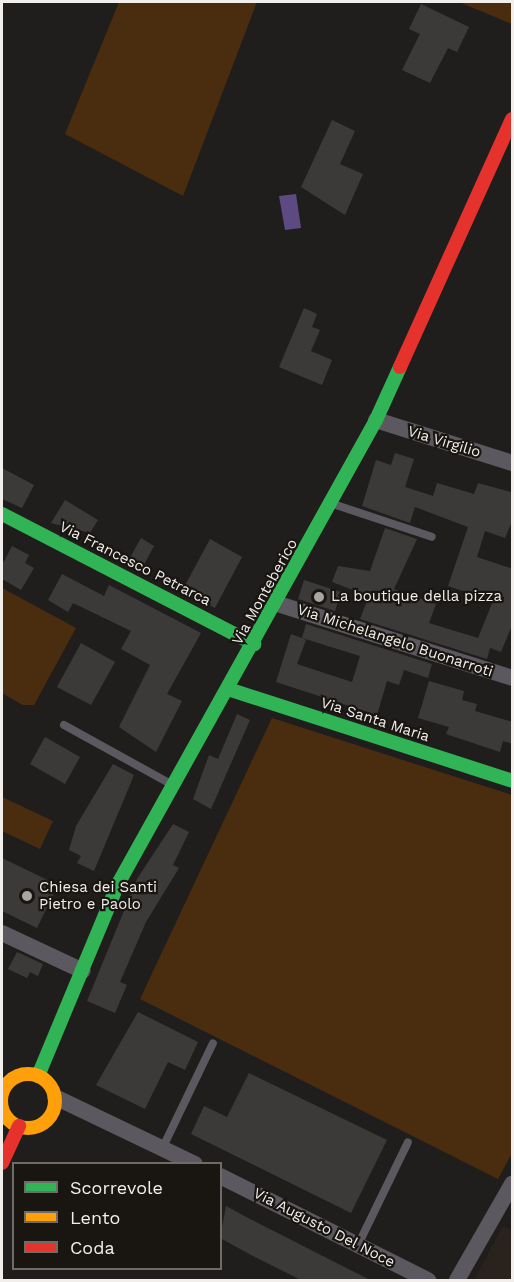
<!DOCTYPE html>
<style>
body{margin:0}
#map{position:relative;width:514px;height:1282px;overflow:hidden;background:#201e1c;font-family:"Work Sans",sans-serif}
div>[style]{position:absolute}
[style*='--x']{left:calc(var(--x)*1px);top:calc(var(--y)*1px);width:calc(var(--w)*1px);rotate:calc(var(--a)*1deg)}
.built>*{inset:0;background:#2a221c}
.green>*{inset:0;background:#4a2d0e}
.water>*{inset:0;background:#5d4a83}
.building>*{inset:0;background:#3c3a39}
.lane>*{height:8px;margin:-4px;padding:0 4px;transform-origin:4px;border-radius:4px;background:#5b5860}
.street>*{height:16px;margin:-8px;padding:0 8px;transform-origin:8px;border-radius:8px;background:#5b5860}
.fast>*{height:14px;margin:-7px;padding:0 7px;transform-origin:7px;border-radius:7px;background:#30b455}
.slow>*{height:14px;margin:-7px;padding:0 7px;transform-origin:7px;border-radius:7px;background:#ff9f0a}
.slow>.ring{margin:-7px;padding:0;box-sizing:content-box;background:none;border:14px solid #ff9f0a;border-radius:50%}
.jam>*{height:14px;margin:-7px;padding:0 7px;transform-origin:7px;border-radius:7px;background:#e5322d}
.dots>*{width:16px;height:16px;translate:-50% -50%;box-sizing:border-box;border:3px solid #191511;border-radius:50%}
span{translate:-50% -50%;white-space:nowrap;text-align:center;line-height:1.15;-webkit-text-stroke:4.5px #191511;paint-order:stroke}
.street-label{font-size:15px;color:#f1eeeb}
.poi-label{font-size:15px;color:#f1eeeb}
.left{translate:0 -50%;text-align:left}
.frame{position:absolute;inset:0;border:3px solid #f1eeeb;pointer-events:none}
.legend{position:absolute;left:12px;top:1162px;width:210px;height:108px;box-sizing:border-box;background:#191511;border:2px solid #6f6c68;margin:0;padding:8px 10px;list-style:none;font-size:18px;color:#f1eeeb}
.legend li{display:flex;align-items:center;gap:12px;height:30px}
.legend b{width:30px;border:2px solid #6f6c68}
</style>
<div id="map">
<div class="built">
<div style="clip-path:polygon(503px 1226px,512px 1230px,512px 1280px,474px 1280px)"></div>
</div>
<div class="green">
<div style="clip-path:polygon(119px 2px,257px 2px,183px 196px,65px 134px)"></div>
<div style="clip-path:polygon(459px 2px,512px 2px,512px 24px)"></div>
<div style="clip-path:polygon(2px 588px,76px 628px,34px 705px,23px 705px,2px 693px)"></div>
<div style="clip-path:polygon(272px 718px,512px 795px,512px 1153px,498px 1179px,140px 999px)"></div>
<div style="clip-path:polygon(2px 797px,53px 821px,40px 849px,2px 831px)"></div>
</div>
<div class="water">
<div style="clip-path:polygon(296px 194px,301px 228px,285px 230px,279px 196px)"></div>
</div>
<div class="building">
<div style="clip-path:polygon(421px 4px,469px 27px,457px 52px,448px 48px,430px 83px,402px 70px,420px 34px,409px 29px)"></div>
<div style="clip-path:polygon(332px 120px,355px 131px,340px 164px,363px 174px,345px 215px,301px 187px)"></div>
<div style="clip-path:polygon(304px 308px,317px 314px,312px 327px,320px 330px,311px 351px,332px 360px,322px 385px,279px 367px)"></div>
<div style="clip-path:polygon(395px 453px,414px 459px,405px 487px,433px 496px,437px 483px,474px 494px,478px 483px,511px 492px,513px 519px,505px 538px,485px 531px,477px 557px,513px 569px,513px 623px,501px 652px,490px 648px,487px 659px,360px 619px,369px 596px,332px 582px,338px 566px,370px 571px,385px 528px,417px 539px,394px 589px,436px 604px,429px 623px,478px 638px,493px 601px,448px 586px,468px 527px,415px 507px,410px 523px,362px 506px,376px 460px,391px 465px)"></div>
<div style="clip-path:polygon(2px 468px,34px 485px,22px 508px,2px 499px)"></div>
<div style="clip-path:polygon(65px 500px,98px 520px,90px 533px,51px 523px)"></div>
<div style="clip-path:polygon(141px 538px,154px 546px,141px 570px,127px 563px)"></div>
<div style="clip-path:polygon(210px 539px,242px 557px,215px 608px,182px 591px)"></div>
<div style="clip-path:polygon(12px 546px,29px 555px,25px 563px,34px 568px,21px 590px,2px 579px,2px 565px)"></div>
<div style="clip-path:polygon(62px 574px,104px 596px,109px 585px,201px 633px,167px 694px,182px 701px,156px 752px,119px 727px,150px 665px,121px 649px,131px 631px,73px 603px,68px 612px,48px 600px)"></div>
<div style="clip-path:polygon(304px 580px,341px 592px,335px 611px,298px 599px)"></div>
<div style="clip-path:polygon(evenodd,306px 624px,432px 664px,428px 678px,404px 670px,399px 685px,387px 681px,377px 715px,276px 682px,291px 634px,302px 638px,306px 624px,302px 638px,360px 656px,352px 682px,297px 664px,306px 640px,302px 638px)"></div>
<div style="clip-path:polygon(81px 643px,115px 662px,91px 705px,57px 687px)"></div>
<div style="clip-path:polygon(429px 681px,464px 691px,462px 700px,477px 704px,475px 711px,513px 722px,513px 744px,503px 741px,500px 752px,446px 734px,449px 727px,418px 718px)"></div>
<div style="clip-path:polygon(237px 714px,250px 720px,211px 809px,193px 799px,209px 755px,218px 759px)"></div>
<div style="clip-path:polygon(45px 737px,80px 757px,65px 784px,30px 764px)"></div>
<div style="clip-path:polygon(113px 764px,134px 775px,94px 871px,77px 863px,81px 856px,69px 850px,76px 826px)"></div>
<div style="clip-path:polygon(173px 824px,189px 832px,173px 865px,179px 868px,146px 922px,120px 982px,127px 985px,115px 1013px,87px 1001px,137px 879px)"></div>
<div style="clip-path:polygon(2px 858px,58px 885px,37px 928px,2px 911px)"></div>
<div style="clip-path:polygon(17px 952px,43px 964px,38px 976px,30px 972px,27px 978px,8px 969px)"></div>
<div style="clip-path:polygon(138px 1012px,198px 1042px,185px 1070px,168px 1062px,145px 1109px,96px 1085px)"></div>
<div style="clip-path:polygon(249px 1073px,387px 1140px,351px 1213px,191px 1134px,204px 1106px,227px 1117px)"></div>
<div style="clip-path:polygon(226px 1206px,250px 1219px,372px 1281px,303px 1281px,253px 1256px,220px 1238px)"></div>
</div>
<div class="lane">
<div style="--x:333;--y:504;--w:104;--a:18.4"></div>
<div style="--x:64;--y:725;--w:122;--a:28.9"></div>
<div style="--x:163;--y:1147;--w:115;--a:-64.3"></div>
<div style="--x:358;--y:1245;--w:114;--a:-64.1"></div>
</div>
<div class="street">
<div style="--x:376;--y:420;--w:143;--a:17.5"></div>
<div style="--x:278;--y:604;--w:245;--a:17.5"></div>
<div style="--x:2;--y:933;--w:89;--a:25.1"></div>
<div style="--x:55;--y:1097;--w:155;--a:25.6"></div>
<div style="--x:220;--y:1176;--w:233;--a:26.6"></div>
<div style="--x:457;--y:1280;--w:111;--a:-60.2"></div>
</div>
<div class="fast">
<div style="--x:2;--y:514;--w:284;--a:27.3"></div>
<div style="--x:228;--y:689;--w:299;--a:17.9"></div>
<div style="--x:38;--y:1076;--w:208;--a:-67.4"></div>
<div style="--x:118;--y:884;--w:531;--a:-60.92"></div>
<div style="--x:376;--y:420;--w:58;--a:-65.6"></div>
</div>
<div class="slow">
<div class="ring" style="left:1px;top:1074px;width:40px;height:40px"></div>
</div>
<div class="jam">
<div style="--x:400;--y:367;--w:272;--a:-65.7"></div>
<div style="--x:2;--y:1163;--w:41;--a:-65.3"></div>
</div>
<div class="dots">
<div style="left:319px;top:597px;background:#a8a5a3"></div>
<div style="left:27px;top:896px;background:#a8a5a3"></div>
</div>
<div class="street-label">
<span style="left:444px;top:442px;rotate:17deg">Via Virgilio</span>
<span style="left:135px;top:564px;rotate:27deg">Via Francesco Petrarca</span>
<span style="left:265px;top:592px;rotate:-61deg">Via Monteberico</span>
<span style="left:395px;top:641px;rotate:18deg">Via Michelangelo Buonarroti</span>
<span style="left:375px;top:720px;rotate:18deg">Via Santa Maria</span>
<span style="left:324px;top:1228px;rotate:27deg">Via Augusto Del Noce</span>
</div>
<div class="poi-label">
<span class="left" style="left:331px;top:597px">La boutique della pizza</span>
<span class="left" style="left:39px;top:896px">Chiesa dei Santi<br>Pietro e Paolo</span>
</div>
<div class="frame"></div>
<ul class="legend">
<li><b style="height:8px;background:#30b455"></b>Scorrevole</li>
<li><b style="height:8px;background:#ff9f0a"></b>Lento</li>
<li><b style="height:8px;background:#e5322d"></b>Coda</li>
</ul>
</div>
